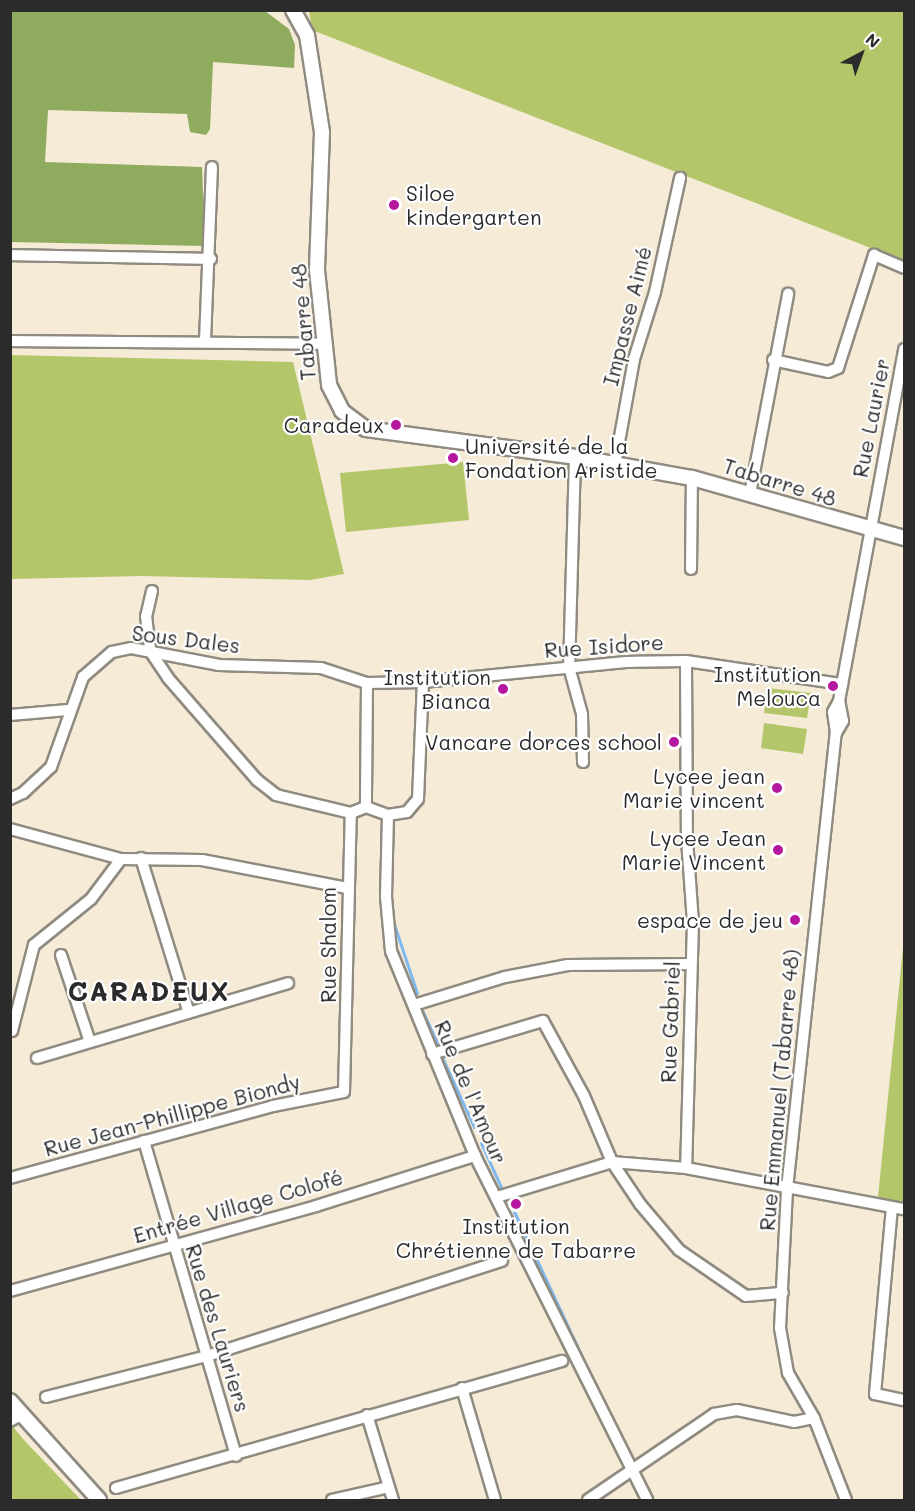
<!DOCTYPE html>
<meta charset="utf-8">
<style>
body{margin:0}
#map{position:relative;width:915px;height:1511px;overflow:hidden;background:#f5ebd7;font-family:Mali,sans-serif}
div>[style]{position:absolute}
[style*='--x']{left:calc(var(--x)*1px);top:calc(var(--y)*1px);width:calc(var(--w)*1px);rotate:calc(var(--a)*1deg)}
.green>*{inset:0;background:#b4c66a}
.forest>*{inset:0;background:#8fab5e}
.stream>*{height:3px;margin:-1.5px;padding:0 1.5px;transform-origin:1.5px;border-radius:1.5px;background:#7eb8ef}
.roads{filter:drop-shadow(2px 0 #908b81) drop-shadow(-2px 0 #908b81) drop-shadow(0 2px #908b81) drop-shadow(0 -2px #908b81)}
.street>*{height:10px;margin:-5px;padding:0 5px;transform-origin:5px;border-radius:5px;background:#fff}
.secondary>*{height:14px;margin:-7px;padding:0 7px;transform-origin:7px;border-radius:7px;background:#fff}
.dots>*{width:16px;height:16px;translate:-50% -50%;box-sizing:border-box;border:3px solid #fff;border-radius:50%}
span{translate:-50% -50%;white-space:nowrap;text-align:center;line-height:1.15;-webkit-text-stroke:4.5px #fff;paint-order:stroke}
.poi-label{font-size:21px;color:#2b2b2b}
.left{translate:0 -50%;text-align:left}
.right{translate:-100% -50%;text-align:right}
.street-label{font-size:21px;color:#2b2b2b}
.district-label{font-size:27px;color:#2b2b2b;font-weight:700;letter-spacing:1.5px}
.frame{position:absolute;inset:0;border:12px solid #2b2b2b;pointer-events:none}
.north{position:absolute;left:831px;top:24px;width:60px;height:60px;-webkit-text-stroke:4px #fff;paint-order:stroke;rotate:41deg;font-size:16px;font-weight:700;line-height:24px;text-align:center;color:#2b2b2b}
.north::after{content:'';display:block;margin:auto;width:21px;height:27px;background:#2b2b2b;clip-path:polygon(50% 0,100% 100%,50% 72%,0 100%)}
</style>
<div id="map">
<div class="green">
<div style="clip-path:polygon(309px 11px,904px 12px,904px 261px,312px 30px)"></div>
<div style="clip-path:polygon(10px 355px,293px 362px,344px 574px,310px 580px,141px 576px,11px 579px)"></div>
<div style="clip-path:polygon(463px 462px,469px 520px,346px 532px,340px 473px)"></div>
<div style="clip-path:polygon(768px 688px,811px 693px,807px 718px,764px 713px)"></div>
<div style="clip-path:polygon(764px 723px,807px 729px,803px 754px,761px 748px)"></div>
<div style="clip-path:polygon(904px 938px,904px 1203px,878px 1197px)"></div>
<div style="clip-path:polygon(10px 1423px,24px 1440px,81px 1500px,11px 1500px)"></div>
</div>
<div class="forest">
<div style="clip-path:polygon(11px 11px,265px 11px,289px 29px,295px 45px,294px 68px,213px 62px,210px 129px,206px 135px,190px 132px,187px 114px,48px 110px,45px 162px,202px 167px,205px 246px,11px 242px)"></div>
</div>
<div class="stream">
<div style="--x:393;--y:921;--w:76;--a:71.6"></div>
<div style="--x:422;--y:1010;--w:41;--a:65.3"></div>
<div style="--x:442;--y:1057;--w:77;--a:65.4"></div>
<div style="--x:481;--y:1143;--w:48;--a:65.6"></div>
<div style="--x:511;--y:1205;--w:205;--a:64.9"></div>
</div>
<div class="roads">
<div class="street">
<div style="--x:10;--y:255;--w:201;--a:1.1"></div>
<div style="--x:10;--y:341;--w:314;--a:0.5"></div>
<div style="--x:205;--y:341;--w:174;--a:-87.7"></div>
<div style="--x:773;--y:360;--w:56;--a:12.3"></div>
<div style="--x:828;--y:372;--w:11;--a:-22"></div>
<div style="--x:838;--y:368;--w:119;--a:-72.3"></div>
<div style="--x:874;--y:255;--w:33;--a:23"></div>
<div style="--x:575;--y:457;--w:210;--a:91.6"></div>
<div style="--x:569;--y:667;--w:49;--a:74.5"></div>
<div style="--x:582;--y:714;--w:48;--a:88.8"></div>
<div style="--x:615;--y:464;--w:107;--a:-79.7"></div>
<div style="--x:634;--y:359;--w:70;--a:-72.6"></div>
<div style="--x:655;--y:292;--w:117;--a:-77.6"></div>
<div style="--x:750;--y:494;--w:204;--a:-79.2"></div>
<div style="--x:691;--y:569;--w:91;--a:-89.4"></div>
<div style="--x:152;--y:591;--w:26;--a:103"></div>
<div style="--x:146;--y:616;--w:35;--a:83"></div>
<div style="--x:150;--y:651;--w:32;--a:56"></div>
<div style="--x:168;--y:678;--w:135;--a:48.9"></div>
<div style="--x:257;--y:780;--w:24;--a:38"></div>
<div style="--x:276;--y:795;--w:77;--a:13.5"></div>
<div style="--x:686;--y:661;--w:178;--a:89.7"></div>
<div style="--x:687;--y:839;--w:83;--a:85.9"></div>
<div style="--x:693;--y:922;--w:246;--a:91.6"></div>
<div style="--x:367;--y:683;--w:124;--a:90.5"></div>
<div style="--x:366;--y:807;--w:23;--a:20"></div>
<div style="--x:388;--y:815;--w:82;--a:91.4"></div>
<div style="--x:386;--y:897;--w:54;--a:84.7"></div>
<div style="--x:391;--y:951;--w:222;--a:67.7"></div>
<div style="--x:475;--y:1156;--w:385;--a:63.4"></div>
<div style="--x:10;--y:715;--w:58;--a:-4.9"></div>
<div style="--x:836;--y:733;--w:14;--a:-60"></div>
<div style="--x:843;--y:721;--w:20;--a:-101"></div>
<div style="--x:10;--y:799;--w:14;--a:-25"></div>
<div style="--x:23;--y:793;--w:38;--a:-43"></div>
<div style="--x:51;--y:767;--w:96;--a:-70.4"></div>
<div style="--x:83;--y:677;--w:38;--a:-41"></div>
<div style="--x:112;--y:652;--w:19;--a:-12"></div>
<div style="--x:131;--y:648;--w:90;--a:10.9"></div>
<div style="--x:219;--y:665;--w:102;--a:1.7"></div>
<div style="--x:321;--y:668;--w:48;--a:18.1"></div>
<div style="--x:367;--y:683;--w:56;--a:-1"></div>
<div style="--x:423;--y:682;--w:204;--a:-5.6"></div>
<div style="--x:626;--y:662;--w:60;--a:-1"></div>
<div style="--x:686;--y:661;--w:158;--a:8.4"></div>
<div style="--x:388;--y:815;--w:19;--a:-9"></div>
<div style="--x:407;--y:812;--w:17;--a:-50"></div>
<div style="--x:418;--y:799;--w:117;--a:-87.6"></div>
<div style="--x:10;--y:829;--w:115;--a:15.1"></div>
<div style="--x:121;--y:859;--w:81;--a:0.7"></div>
<div style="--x:202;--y:860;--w:148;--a:10.9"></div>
<div style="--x:141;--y:858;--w:159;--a:72.8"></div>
<div style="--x:61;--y:955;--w:89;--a:71.6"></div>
<div style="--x:414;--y:1005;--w:95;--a:-17.1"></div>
<div style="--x:505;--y:977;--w:64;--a:-10.8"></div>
<div style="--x:568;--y:965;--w:123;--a:-0.5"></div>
<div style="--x:12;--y:1031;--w:89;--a:-75.7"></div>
<div style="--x:34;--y:945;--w:73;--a:-38.9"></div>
<div style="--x:91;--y:899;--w:50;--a:-53.1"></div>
<div style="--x:432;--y:1054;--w:116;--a:-16.6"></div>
<div style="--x:543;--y:1021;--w:85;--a:61.3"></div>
<div style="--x:584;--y:1096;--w:72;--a:67"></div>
<div style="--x:612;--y:1162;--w:50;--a:56.3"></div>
<div style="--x:640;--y:1204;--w:60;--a:49.7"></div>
<div style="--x:679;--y:1250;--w:81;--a:34.5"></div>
<div style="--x:746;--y:1296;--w:37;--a:-5"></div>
<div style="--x:37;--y:1058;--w:262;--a:-16.6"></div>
<div style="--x:144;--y:1141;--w:328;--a:73.7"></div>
<div style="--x:10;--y:1178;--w:273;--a:-15.3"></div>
<div style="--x:273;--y:1106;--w:72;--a:-11.2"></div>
<div style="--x:344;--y:1092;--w:279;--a:-88.6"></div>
<div style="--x:351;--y:813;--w:16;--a:-22"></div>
<div style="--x:497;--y:1197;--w:120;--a:-16.9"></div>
<div style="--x:612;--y:1162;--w:74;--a:4.6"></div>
<div style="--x:686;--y:1168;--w:222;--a:10.7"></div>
<div style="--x:892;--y:1207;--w:188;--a:95.2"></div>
<div style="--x:875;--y:1394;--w:30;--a:12"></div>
<div style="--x:10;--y:1291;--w:318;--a:-15.5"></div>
<div style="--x:316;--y:1206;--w:167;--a:-17.5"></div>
<div style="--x:462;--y:1388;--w:117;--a:73.6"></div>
<div style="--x:46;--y:1397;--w:166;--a:-14.3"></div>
<div style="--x:207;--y:1356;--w:310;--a:-17.9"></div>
<div style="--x:367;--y:1415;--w:89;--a:73"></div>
<div style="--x:10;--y:1421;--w:13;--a:-29"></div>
<div style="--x:116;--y:1488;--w:464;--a:-15.9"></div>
<div style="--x:332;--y:1500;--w:58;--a:-12.8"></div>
<div style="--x:588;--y:1500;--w:153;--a:-34.3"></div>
<div style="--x:714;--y:1414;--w:23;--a:-10"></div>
<div style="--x:737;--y:1410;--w:58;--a:11.9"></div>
<div style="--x:794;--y:1422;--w:20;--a:-11"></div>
<div style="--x:846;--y:1500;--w:88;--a:-111.3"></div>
<div style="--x:814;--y:1418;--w:52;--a:-120"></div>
<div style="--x:788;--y:1373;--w:46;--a:-100.1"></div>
<div style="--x:780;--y:1328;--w:139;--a:-87.1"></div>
<div style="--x:787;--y:1189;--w:459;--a:-83.9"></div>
<div style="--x:836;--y:733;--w:21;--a:-98"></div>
<div style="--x:833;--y:712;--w:13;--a:-61"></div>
<div style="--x:839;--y:701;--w:358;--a:-79.5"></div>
</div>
<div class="secondary">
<div style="--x:293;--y:10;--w:29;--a:61"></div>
<div style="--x:307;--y:35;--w:98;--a:81.2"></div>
<div style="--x:322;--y:132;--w:138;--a:92.1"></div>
<div style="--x:317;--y:270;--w:116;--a:84"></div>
<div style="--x:329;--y:385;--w:29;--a:63"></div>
<div style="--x:342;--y:411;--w:30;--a:37"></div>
<div style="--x:366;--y:429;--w:211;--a:7.6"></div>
<div style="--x:575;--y:457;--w:119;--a:10.2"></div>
<div style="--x:692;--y:478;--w:220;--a:15.8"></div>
<div style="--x:10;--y:1401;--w:133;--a:48"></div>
</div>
</div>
<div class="dots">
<div style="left:394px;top:205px;background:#b5179e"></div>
<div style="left:396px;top:425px;background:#b5179e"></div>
<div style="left:453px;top:458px;background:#b5179e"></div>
<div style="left:833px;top:686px;background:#b5179e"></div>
<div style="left:503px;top:689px;background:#b5179e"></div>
<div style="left:674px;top:742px;background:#b5179e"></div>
<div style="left:777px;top:788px;background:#b5179e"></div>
<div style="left:778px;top:850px;background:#b5179e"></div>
<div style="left:795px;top:920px;background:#b5179e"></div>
<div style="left:516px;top:1204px;background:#b5179e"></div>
</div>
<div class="poi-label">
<span class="left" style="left:406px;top:205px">Siloe<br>kindergarten</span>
<span class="right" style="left:384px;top:425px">Caradeux</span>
<span class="left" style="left:465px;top:458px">Université de la<br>Fondation Aristide</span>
<span class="right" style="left:821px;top:686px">Institution<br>Melouca</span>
<span class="right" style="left:491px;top:689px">Institution<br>Bianca</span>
<span class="right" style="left:662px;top:742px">Vancare dorces school</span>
<span class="right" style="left:765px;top:788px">Lycee jean<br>Marie vincent</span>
<span class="right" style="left:766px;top:850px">Lycee Jean<br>Marie Vincent</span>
<span class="right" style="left:783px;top:920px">espace de jeu</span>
<span style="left:516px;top:1238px">Institution<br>Chrétienne de Tabarre</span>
</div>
<div class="street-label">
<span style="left:627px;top:316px;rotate:-76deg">Impasse Aimé</span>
<span style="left:303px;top:322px;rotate:-95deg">Tabarre 48</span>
<span style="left:871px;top:418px;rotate:-79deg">Rue Laurier</span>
<span style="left:780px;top:482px;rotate:17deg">Tabarre 48</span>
<span style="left:186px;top:639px;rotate:7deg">Sous Dales</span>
<span style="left:604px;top:646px;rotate:-4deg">Rue Isidore</span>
<span style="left:328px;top:945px;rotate:-90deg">Rue Shalom</span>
<span style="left:670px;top:1022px;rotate:-88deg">Rue Gabriel</span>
<span style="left:779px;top:1090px;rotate:-85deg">Rue Emmanuel (Tabarre 48)</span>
<span style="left:471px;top:1092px;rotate:67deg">Rue de l'Amour</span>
<span style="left:172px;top:1115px;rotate:-15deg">Rue Jean-Phillippe Biondy</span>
<span style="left:238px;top:1206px;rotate:-16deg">Entrée Village Colofé</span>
<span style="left:218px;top:1328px;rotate:73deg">Rue des Lauriers</span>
</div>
<div class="district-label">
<span style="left:149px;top:991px">CARADEUX</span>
</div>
<div class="frame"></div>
<div class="north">N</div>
</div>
